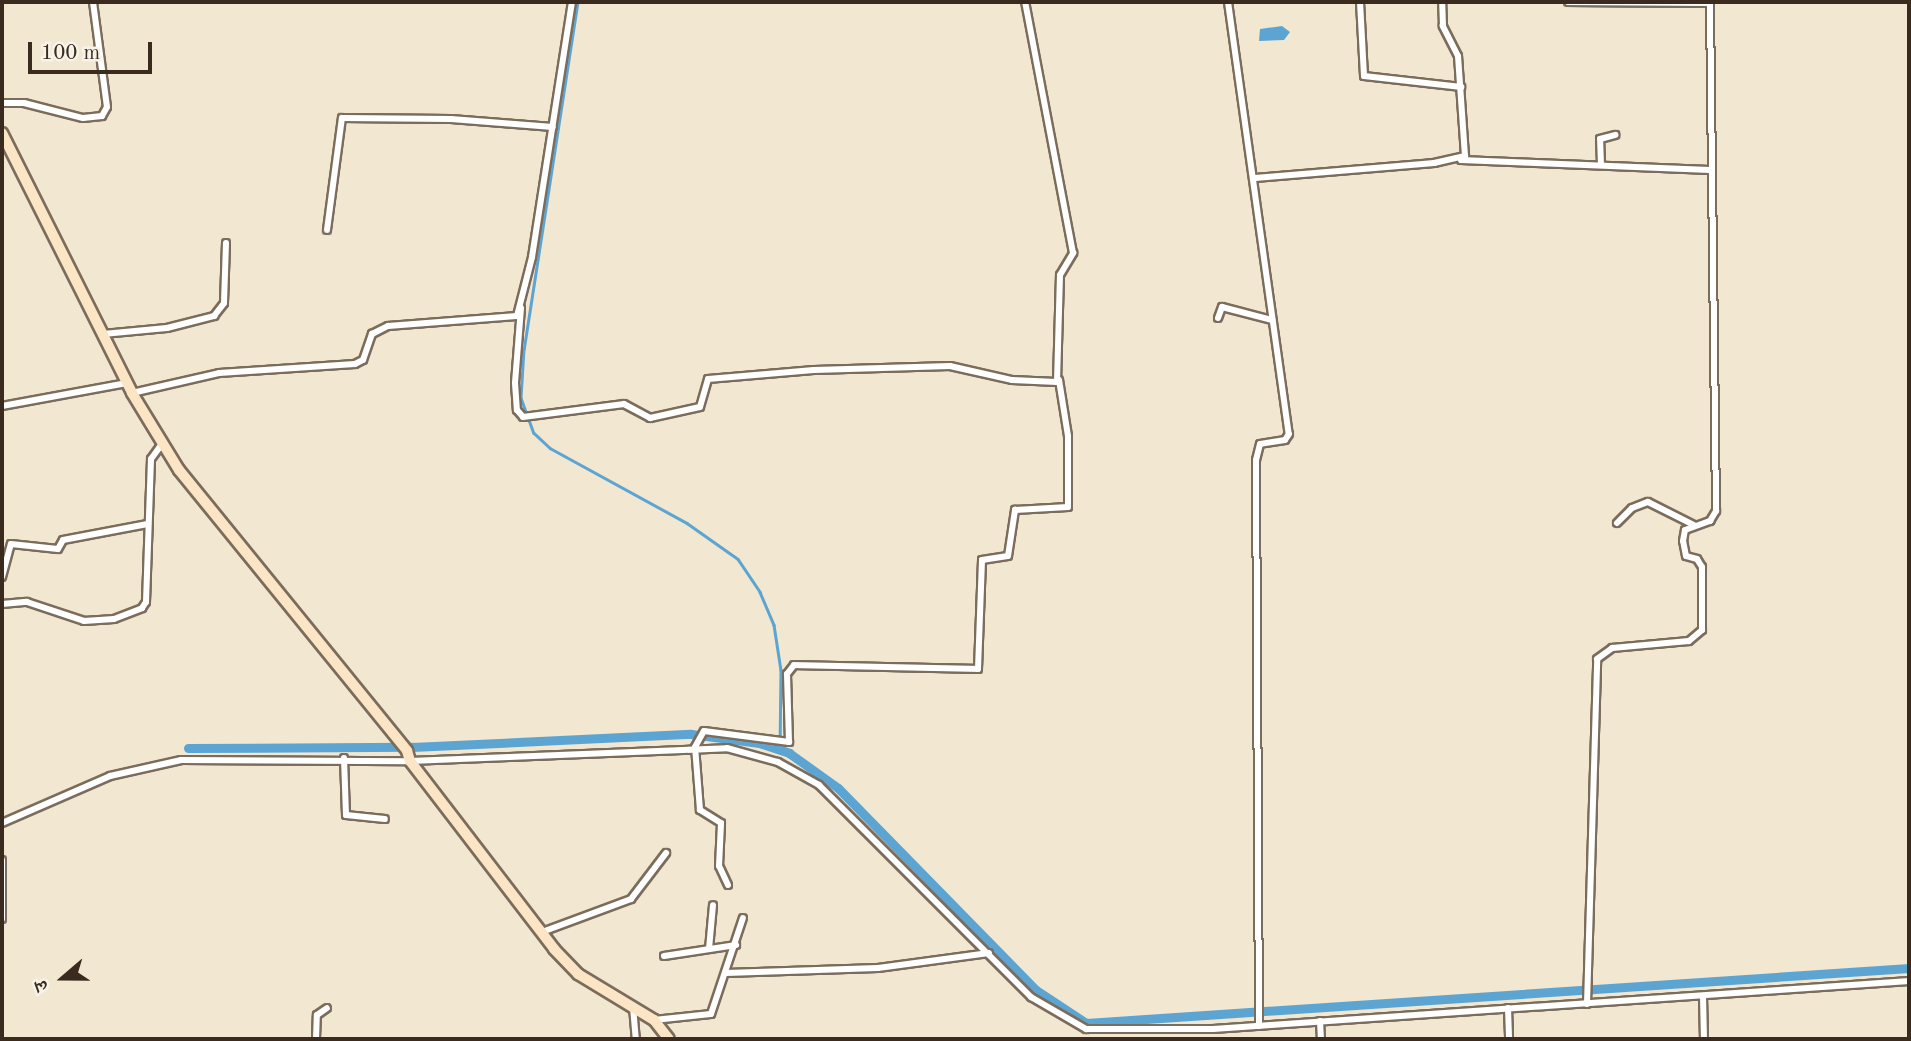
<!DOCTYPE html>
<meta charset="utf-8">
<style>
body{margin:0}
#map{position:relative;width:1911px;height:1041px;overflow:hidden;background:#f2e7d0;font-family:"Old Standard TT","Noto Serif Devanagari",serif}
div>[style]{position:absolute}
[style*='--x']{left:calc(var(--x)*1px);top:calc(var(--y)*1px);width:calc(var(--w)*1px);rotate:calc(var(--a)*1deg)}
.water>*{inset:0;background:#5ca5d3}
.stream>*{height:2.5px;margin:-1.25px;padding:0 1.25px;transform-origin:1.25px;border-radius:1.25px;background:#5ca5d3}
.canal>*{height:9px;margin:-4.5px;padding:0 4.5px;transform-origin:4.5px;border-radius:4.5px;background:#5ca5d3}
.roads{filter:drop-shadow(2px 0 #7b6c5c) drop-shadow(-2px 0 #7b6c5c) drop-shadow(0 2px #7b6c5c) drop-shadow(0 -2px #7b6c5c)}
.minor>*{height:6px;margin:-3px;padding:0 3px;transform-origin:3px;border-radius:3px;background:#fff}
.secondary>*{height:10px;margin:-5px;padding:0 5px;transform-origin:5px;border-radius:5px;background:#fce5c4}
span{translate:-50% -50%;white-space:nowrap;text-align:center;line-height:1.15;-webkit-text-stroke:6px #f7f3e8;paint-order:stroke}
.frame{position:absolute;inset:0;border:4px solid #3b2a1e;pointer-events:none}
.north{position:absolute;left:28px;top:943px;width:70px;height:70px;-webkit-text-stroke:5px #f7f3e8;paint-order:stroke;rotate:250deg;font-size:19px;font-weight:700;line-height:28px;text-align:center;color:#3b2a1e}
.north::after{content:'';display:block;margin:auto;width:24px;height:32px;background:#3b2a1e;clip-path:polygon(50% 0,100% 100%,50% 72%,0 100%)}
.scale{position:absolute;left:28px;top:42px;width:124px;height:32px;box-sizing:border-box;border:4px solid #3b2a1e;border-top:0;padding-left:9px;font-size:21px;line-height:24px;white-space:nowrap;color:#3b2a1e;-webkit-text-stroke:5px #f7f3e8;paint-order:stroke}
</style>
<div id="map">
<div class="water">
<div style="clip-path:polygon(1282px 26px,1290px 32px,1284px 40px,1259px 41px,1260px 29px)"></div>
</div>
<div class="stream">
<div style="--x:578;--y:2;--w:351;--a:98.8"></div>
<div style="--x:524;--y:349;--w:49;--a:93.5"></div>
<div style="--x:521;--y:398;--w:37;--a:70"></div>
<div style="--x:534;--y:433;--w:22;--a:43"></div>
<div style="--x:550;--y:448;--w:156;--a:28.7"></div>
<div style="--x:687;--y:523;--w:62;--a:35.2"></div>
<div style="--x:738;--y:559;--w:40;--a:56"></div>
<div style="--x:760;--y:592;--w:36;--a:67"></div>
<div style="--x:774;--y:625;--w:46;--a:81.2"></div>
<div style="--x:781;--y:670;--w:80;--a:90.7"></div>
</div>
<div class="canal">
<div style="--x:188;--y:748;--w:224;--a:-0.3"></div>
<div style="--x:412;--y:747;--w:279;--a:-2.7"></div>
<div style="--x:691;--y:734;--w:69;--a:7.5"></div>
<div style="--x:759;--y:743;--w:32;--a:18"></div>
<div style="--x:789;--y:753;--w:60;--a:35.5"></div>
<div style="--x:838;--y:788;--w:283;--a:45.6"></div>
<div style="--x:1036;--y:990;--w:60;--a:33.4"></div>
<div style="--x:1086;--y:1023;--w:825;--a:-3.82"></div>
</div>
<div class="roads">
<div class="minor">
<div style="--x:1228;--y:2;--w:436;--a:82"></div>
<div style="--x:1289;--y:434;--w:7;--a:124"></div>
<div style="--x:1285;--y:440;--w:25;--a:171"></div>
<div style="--x:1260;--y:444;--w:16;--a:104"></div>
<div style="--x:1256;--y:460;--w:566;--a:89.7"></div>
<div style="--x:1360;--y:2;--w:74;--a:86.9"></div>
<div style="--x:1364;--y:76;--w:98;--a:6.5"></div>
<div style="--x:1568;--y:2;--w:142;--a:0.4"></div>
<div style="--x:2;--y:103;--w:22;--a:0"></div>
<div style="--x:24;--y:103;--w:61;--a:14.3"></div>
<div style="--x:83;--y:118;--w:19;--a:-6"></div>
<div style="--x:102;--y:116;--w:10;--a:-61"></div>
<div style="--x:107;--y:107;--w:106;--a:-97.6"></div>
<div style="--x:1461;--y:160;--w:249;--a:2.3"></div>
<div style="--x:1601;--y:165;--w:26;--a:-92"></div>
<div style="--x:1600;--y:139;--w:16;--a:-15"></div>
<div style="--x:1255;--y:178;--w:180;--a:-4.8"></div>
<div style="--x:1434;--y:163;--w:32;--a:-13"></div>
<div style="--x:1465;--y:156;--w:100;--a:-94"></div>
<div style="--x:1458;--y:56;--w:34;--a:-117"></div>
<div style="--x:1443;--y:26;--w:24;--a:-92"></div>
<div style="--x:327;--y:230;--w:113;--a:-82.4"></div>
<div style="--x:342;--y:118;--w:109;--a:0.5"></div>
<div style="--x:451;--y:119;--w:102;--a:4.5"></div>
<div style="--x:521;--y:308;--w:75;--a:94.6"></div>
<div style="--x:515;--y:383;--w:27;--a:86"></div>
<div style="--x:517;--y:410;--w:9;--a:49"></div>
<div style="--x:523;--y:417;--w:102;--a:-7.3"></div>
<div style="--x:624;--y:404;--w:30;--a:28"></div>
<div style="--x:650;--y:418;--w:51;--a:-12.4"></div>
<div style="--x:700;--y:407;--w:29;--a:-74"></div>
<div style="--x:708;--y:379;--w:106;--a:-4.9"></div>
<div style="--x:814;--y:370;--w:136;--a:-1.7"></div>
<div style="--x:950;--y:366;--w:64;--a:12.7"></div>
<div style="--x:1012;--y:380;--w:45;--a:2.5"></div>
<div style="--x:1057;--y:382;--w:107;--a:-88.4"></div>
<div style="--x:1060;--y:275;--w:26;--a:-59"></div>
<div style="--x:1073;--y:253;--w:256;--a:-100.8"></div>
<div style="--x:1218;--y:318;--w:12;--a:-70"></div>
<div style="--x:1222;--y:307;--w:52;--a:14.6"></div>
<div style="--x:103;--y:334;--w:64;--a:-5.4"></div>
<div style="--x:167;--y:328;--w:49;--a:-14.3"></div>
<div style="--x:214;--y:316;--w:16;--a:-52"></div>
<div style="--x:224;--y:303;--w:60;--a:-88.1"></div>
<div style="--x:132;--y:393;--w:89;--a:-12.9"></div>
<div style="--x:219;--y:373;--w:136;--a:-3.8"></div>
<div style="--x:355;--y:364;--w:9;--a:-27"></div>
<div style="--x:363;--y:360;--w:28;--a:-71"></div>
<div style="--x:372;--y:334;--w:18;--a:-27"></div>
<div style="--x:388;--y:326;--w:129;--a:-4.4"></div>
<div style="--x:517;--y:316;--w:61;--a:-75.7"></div>
<div style="--x:532;--y:257;--w:258;--a:-81.1"></div>
<div style="--x:2;--y:406;--w:127;--a:-10.4"></div>
<div style="--x:1617;--y:523;--w:21;--a:-45"></div>
<div style="--x:1632;--y:508;--w:17;--a:-21"></div>
<div style="--x:1648;--y:502;--w:51;--a:26.6"></div>
<div style="--x:2;--y:577;--w:34;--a:-75"></div>
<div style="--x:11;--y:544;--w:47;--a:6.1"></div>
<div style="--x:58;--y:549;--w:10;--a:-61"></div>
<div style="--x:63;--y:540;--w:86;--a:-10.7"></div>
<div style="--x:2;--y:604;--w:25;--a:-5"></div>
<div style="--x:27;--y:602;--w:60;--a:18.4"></div>
<div style="--x:84;--y:621;--w:30;--a:-4"></div>
<div style="--x:114;--y:619;--w:30;--a:-21"></div>
<div style="--x:142;--y:608;--w:7;--a:-56"></div>
<div style="--x:146;--y:602;--w:143;--a:-88"></div>
<div style="--x:151;--y:459;--w:19;--a:-54"></div>
<div style="--x:344;--y:758;--w:57;--a:88"></div>
<div style="--x:346;--y:815;--w:39;--a:6"></div>
<div style="--x:2;--y:823;--w:118;--a:-23.5"></div>
<div style="--x:110;--y:776;--w:73;--a:-12.7"></div>
<div style="--x:181;--y:760;--w:229;--a:0.3"></div>
<div style="--x:410;--y:761;--w:317;--a:-2.3"></div>
<div style="--x:727;--y:748;--w:53;--a:15.4"></div>
<div style="--x:778;--y:762;--w:47;--a:29.3"></div>
<div style="--x:819;--y:785;--w:300;--a:45"></div>
<div style="--x:1031;--y:997;--w:64;--a:30.2"></div>
<div style="--x:1086;--y:1029;--w:127;--a:0"></div>
<div style="--x:1213;--y:1029;--w:698;--a:-3.95"></div>
<div style="--x:2;--y:860;--w:59;--a:90"></div>
<div style="--x:728;--y:885;--w:21;--a:-115"></div>
<div style="--x:719;--y:866;--w:43;--a:-87.3"></div>
<div style="--x:721;--y:823;--w:25;--a:-148"></div>
<div style="--x:700;--y:810;--w:63;--a:-94.5"></div>
<div style="--x:695;--y:747;--w:18;--a:-61"></div>
<div style="--x:704;--y:731;--w:86;--a:7.4"></div>
<div style="--x:789;--y:742;--w:68;--a:-91.7"></div>
<div style="--x:787;--y:674;--w:11;--a:-52"></div>
<div style="--x:794;--y:665;--w:184;--a:1.2"></div>
<div style="--x:978;--y:669;--w:109;--a:-87.9"></div>
<div style="--x:982;--y:560;--w:26;--a:-9"></div>
<div style="--x:1008;--y:556;--w:47;--a:-81.3"></div>
<div style="--x:1015;--y:510;--w:53;--a:-3.2"></div>
<div style="--x:1068;--y:507;--w:71;--a:-90"></div>
<div style="--x:1068;--y:436;--w:57;--a:-99.1"></div>
<div style="--x:542;--y:932;--w:95;--a:-20.3"></div>
<div style="--x:631;--y:899;--w:58;--a:-52.7"></div>
<div style="--x:709;--y:949;--w:44;--a:-84.8"></div>
<div style="--x:664;--y:956;--w:73;--a:-8.7"></div>
<div style="--x:726;--y:973;--w:152;--a:-1.9"></div>
<div style="--x:878;--y:968;--w:112;--a:-7.7"></div>
<div style="--x:1703;--y:996;--w:43;--a:88.7"></div>
<div style="--x:1587;--y:1004;--w:345;--a:-88.3"></div>
<div style="--x:1597;--y:659;--w:19;--a:-36"></div>
<div style="--x:1612;--y:648;--w:77;--a:-5.2"></div>
<div style="--x:1689;--y:641;--w:17;--a:-40"></div>
<div style="--x:1702;--y:630;--w:63;--a:-90"></div>
<div style="--x:1702;--y:567;--w:9;--a:-122"></div>
<div style="--x:1697;--y:559;--w:11;--a:-165"></div>
<div style="--x:1686;--y:556;--w:15;--a:-101"></div>
<div style="--x:1683;--y:541;--w:11;--a:-80"></div>
<div style="--x:1685;--y:530;--w:27;--a:-20"></div>
<div style="--x:1710;--y:521;--w:12;--a:-59"></div>
<div style="--x:1716;--y:511;--w:509;--a:-90.68"></div>
<div style="--x:633;--y:1007;--w:32;--a:85"></div>
<div style="--x:1508;--y:1008;--w:31;--a:88"></div>
<div style="--x:654;--y:1020;--w:57;--a:-6"></div>
<div style="--x:711;--y:1014;--w:101;--a:-71.6"></div>
<div style="--x:1320;--y:1021;--w:18;--a:87"></div>
<div style="--x:316;--y:1039;--w:24;--a:-88"></div>
<div style="--x:317;--y:1015;--w:12;--a:-35"></div>
</div>
<div class="secondary">
<div style="--x:2;--y:133;--w:291;--a:63.4"></div>
<div style="--x:132;--y:393;--w:90;--a:58.6"></div>
<div style="--x:179;--y:470;--w:362;--a:50.9"></div>
<div style="--x:407;--y:751;--w:10;--a:73"></div>
<div style="--x:410;--y:761;--w:237;--a:52.5"></div>
<div style="--x:554;--y:949;--w:35;--a:46"></div>
<div style="--x:578;--y:974;--w:89;--a:31.2"></div>
<div style="--x:654;--y:1020;--w:24;--a:52"></div>
</div>
</div>
<div class="frame"></div>
<div class="north">उ</div>
<div class="scale">100 m</div>
</div>
